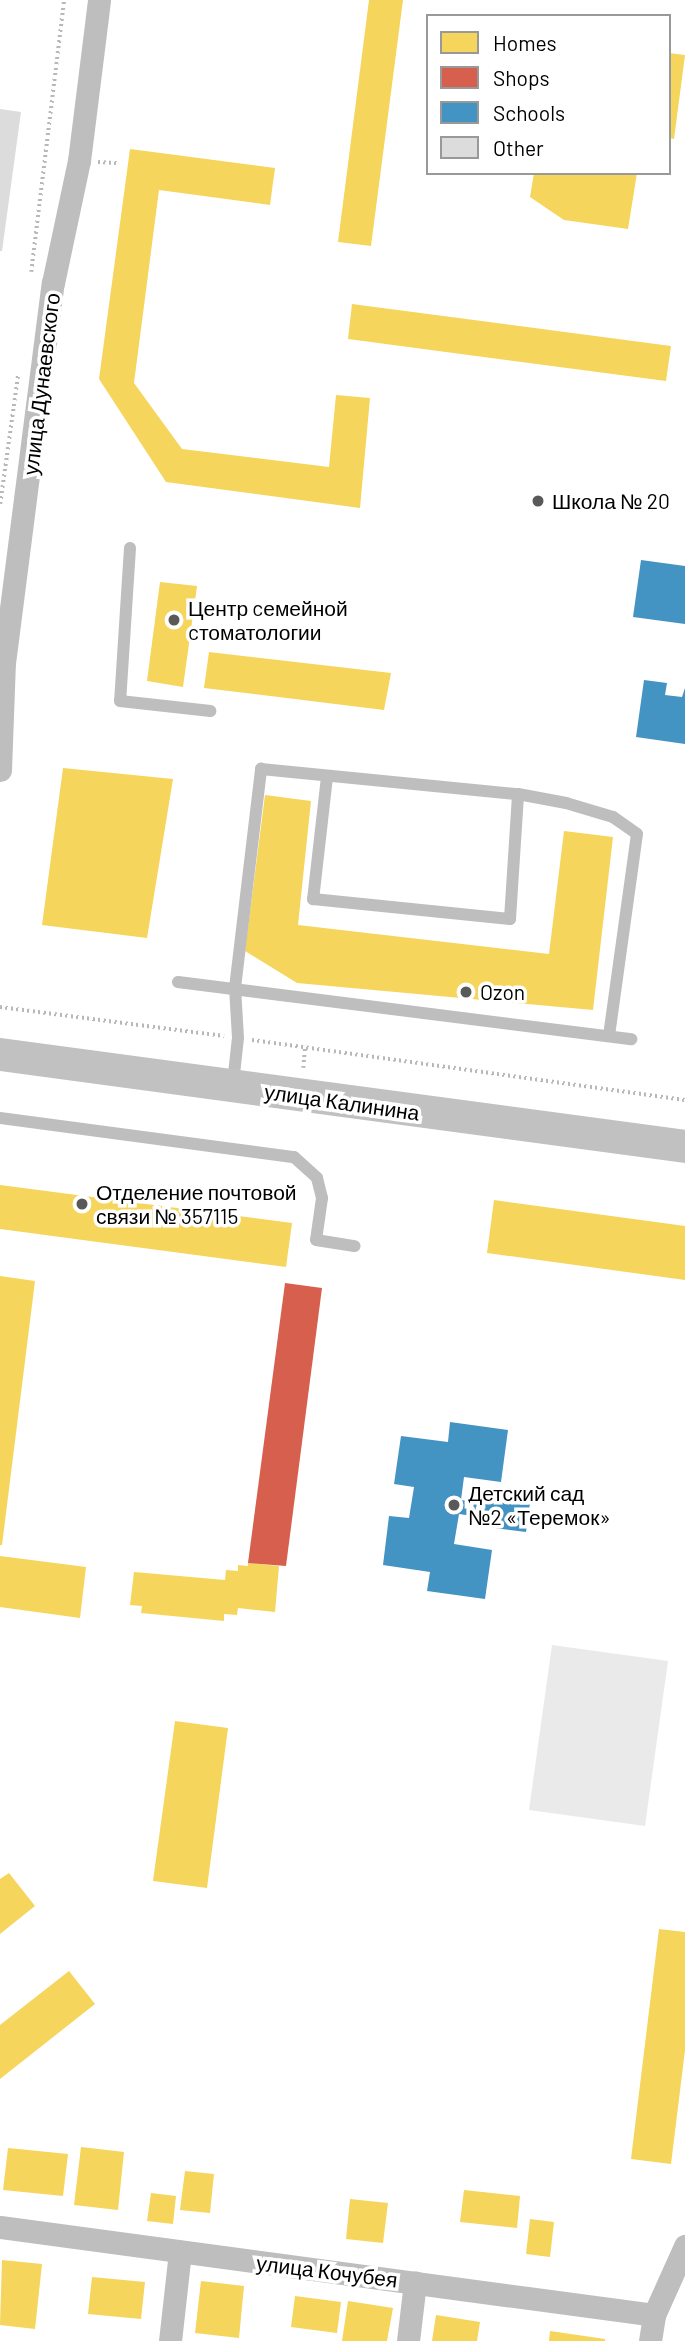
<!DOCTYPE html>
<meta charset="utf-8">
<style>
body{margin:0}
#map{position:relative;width:685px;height:2341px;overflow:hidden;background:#fff;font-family:Barlow,sans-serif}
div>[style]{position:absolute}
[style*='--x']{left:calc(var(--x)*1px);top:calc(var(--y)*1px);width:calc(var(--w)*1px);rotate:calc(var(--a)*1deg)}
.green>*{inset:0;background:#eaeaea}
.homes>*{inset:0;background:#f6d55c}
.shops>*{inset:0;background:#d6604d}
.schools>*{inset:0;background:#4393c3}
.building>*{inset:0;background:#dcdcdc}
.path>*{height:3.5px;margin-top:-1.75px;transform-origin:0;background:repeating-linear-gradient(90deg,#b8b8b8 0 2px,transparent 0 5.5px)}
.lane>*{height:12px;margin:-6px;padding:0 6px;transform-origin:6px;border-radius:6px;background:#bebebe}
.street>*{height:23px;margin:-11.5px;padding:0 11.5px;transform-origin:11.5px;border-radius:11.5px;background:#bebebe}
.secondary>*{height:33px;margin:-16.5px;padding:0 16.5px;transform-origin:16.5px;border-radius:16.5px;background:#c1c1c1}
.dots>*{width:19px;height:19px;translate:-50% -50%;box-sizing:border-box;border:4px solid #fff;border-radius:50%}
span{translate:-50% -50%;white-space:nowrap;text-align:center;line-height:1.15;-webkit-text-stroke:7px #fff;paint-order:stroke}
.street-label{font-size:21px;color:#000}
.poi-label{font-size:21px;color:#000}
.left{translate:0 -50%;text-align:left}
.legend{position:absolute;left:426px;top:14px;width:245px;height:161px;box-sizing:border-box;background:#fff;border:2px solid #999;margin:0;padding:9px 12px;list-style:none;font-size:21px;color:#000}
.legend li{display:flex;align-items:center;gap:14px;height:35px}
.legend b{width:35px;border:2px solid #999}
</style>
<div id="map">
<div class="green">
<div style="clip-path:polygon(552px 1645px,668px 1661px,645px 1826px,529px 1810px)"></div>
</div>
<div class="homes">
<div style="clip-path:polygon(369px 0,403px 0,371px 246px,338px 242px)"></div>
<div style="clip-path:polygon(669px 53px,685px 55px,674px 139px,669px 138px)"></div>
<div style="clip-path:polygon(130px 149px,275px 168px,270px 205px,159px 190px,134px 383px,182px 449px,329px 467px,336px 395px,370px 398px,360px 508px,166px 482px,99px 379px)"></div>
<div style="clip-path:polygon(534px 173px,637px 173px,628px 229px,564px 220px,530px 197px)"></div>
<div style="clip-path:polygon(352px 304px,671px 346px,666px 381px,348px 339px)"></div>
<div style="clip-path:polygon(160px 582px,197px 586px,183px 687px,147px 681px)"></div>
<div style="clip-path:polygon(209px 652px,391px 673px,384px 710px,204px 688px)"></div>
<div style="clip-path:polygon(63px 768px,173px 779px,147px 938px,42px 925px)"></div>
<div style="clip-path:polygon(265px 795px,311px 801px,298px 925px,549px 954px,564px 831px,613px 837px,593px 1010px,297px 983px,245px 951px)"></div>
<div style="clip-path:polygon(0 1185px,292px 1223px,286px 1267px,0 1229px)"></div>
<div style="clip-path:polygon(494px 1200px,685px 1226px,685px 1280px,487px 1253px)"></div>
<div style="clip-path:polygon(0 1276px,35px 1281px,2px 1545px,0 1545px)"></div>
<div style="clip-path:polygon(0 1556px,86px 1567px,80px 1618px,0 1607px)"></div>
<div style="clip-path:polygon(248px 1563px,279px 1566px,275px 1612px,238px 1608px,237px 1615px,224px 1614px,224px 1621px,141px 1613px,142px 1606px,130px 1605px,134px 1572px,225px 1580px,226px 1570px,238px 1571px,238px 1565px,248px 1566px)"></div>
<div style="clip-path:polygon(175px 1721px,228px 1728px,207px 1888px,153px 1881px)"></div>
<div style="clip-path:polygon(9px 1873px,35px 1906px,0 1934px,0 1879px)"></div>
<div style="clip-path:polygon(659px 1929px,685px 1932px,685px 2050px,671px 2164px,631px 2159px)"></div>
<div style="clip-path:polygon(69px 1971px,95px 2004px,0 2079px,0 2025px)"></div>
<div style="clip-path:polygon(81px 2147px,124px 2152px,118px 2210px,74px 2205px)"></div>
<div style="clip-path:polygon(8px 2148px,68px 2154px,63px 2196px,3px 2190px)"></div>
<div style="clip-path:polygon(185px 2171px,214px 2174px,210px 2213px,180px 2210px)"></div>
<div style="clip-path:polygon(464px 2190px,520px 2196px,517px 2228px,460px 2222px)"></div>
<div style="clip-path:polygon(151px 2193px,176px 2196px,173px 2224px,147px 2221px)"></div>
<div style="clip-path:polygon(350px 2199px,388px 2203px,383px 2243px,346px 2239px)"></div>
<div style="clip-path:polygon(530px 2219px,554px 2222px,550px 2257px,526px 2254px)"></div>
<div style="clip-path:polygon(2px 2260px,42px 2264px,35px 2329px,0 2325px)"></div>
<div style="clip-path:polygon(92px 2277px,145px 2282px,141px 2319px,88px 2314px)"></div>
<div style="clip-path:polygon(201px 2281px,244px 2286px,239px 2338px,195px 2333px)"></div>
<div style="clip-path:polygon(295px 2296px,341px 2302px,337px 2333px,291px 2327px)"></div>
<div style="clip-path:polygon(348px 2301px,393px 2308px,387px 2341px,342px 2341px)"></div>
<div style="clip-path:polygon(436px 2315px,480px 2322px,477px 2341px,432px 2341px)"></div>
<div style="clip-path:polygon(550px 2331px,605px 2339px,605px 2341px,549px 2341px)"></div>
</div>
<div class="shops">
<div style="clip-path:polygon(285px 1283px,322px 1288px,286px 1566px,248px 1563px)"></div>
</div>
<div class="schools">
<div style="clip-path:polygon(641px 560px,685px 566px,685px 624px,633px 617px)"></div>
<div style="clip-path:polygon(644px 680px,667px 683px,665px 695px,682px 697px,685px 688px,685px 744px,636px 737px)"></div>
<div style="clip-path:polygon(450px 1422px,508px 1430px,501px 1482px,464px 1477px,461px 1500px,482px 1503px,484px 1489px,531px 1496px,526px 1532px,479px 1526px,480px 1517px,459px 1514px,454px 1544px,492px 1550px,485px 1599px,427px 1591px,430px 1572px,383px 1565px,389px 1516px,409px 1518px,414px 1487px,394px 1484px,401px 1436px,448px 1442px)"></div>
</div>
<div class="building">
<div style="clip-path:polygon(0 109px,21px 112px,2px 251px,0 251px)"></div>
</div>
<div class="path">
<div style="--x:98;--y:162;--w:22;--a:3"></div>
<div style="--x:31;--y:272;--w:274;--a:-83.1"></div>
<div style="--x:0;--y:504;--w:131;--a:-82.1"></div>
<div style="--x:0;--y:1007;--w:226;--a:7.4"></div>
<div style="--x:252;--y:1040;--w:437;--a:7.9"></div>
<div style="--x:303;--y:1068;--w:22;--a:-85"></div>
</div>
<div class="lane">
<div style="--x:130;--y:548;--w:153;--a:93.7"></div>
<div style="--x:120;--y:701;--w:91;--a:6.3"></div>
<div style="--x:327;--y:777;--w:123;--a:96.5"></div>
<div style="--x:313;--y:899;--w:198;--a:5.8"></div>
<div style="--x:510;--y:919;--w:125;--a:-86.3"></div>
<div style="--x:178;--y:982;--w:457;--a:7.2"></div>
<div style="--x:233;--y:1083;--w:45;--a:-83.7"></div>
<div style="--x:238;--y:1038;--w:50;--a:-93.4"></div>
<div style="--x:235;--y:988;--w:221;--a:-83.2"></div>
<div style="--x:261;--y:769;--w:258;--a:5.6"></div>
<div style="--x:518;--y:794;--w:49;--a:10.6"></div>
<div style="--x:566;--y:803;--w:49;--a:16.6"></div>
<div style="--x:613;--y:817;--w:29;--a:35"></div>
<div style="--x:637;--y:834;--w:203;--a:97.9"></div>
<div style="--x:0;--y:1118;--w:297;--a:7.6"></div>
<div style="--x:294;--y:1157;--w:31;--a:42"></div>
<div style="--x:317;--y:1178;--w:21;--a:76"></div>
<div style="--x:322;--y:1198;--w:42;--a:98.1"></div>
<div style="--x:316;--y:1240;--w:39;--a:9"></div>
</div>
<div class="street">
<div style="--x:0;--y:770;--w:107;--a:-87.9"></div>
<div style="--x:4;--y:663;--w:383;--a:-82.7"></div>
<div style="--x:53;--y:283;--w:125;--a:-78"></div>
<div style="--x:79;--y:161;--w:162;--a:-82.9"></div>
<div style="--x:0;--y:2227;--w:660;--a:7.66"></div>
<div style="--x:170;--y:2341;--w:90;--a:-83.6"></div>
<div style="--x:408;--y:2341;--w:59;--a:-83.2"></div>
<div style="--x:650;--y:2341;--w:26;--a:-81"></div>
<div style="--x:654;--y:2315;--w:76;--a:-65.8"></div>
</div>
<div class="secondary">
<div style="--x:0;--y:1054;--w:691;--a:7.65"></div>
</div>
<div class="dots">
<div style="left:538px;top:501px;background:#595959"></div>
<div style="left:174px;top:620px;background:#595959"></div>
<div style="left:466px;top:992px;background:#595959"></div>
<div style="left:82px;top:1204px;background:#595959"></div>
<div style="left:454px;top:1505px;background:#595959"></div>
</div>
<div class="street-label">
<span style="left:41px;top:384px;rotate:-83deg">улица Дунаевского</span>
<span style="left:342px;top:1102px;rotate:8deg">улица Калинина</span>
<span style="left:327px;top:2271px;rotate:7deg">улица Кочубея</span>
</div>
<div class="poi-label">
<span class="left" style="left:552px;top:501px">Школа № 20</span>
<span class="left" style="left:188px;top:620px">Центр cемейной<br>cтоматологии</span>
<span class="left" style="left:480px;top:992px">Ozon</span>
<span class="left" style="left:96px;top:1204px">Отделение почтовой<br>связи № 357115</span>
<span class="left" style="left:468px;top:1505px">Детский сад<br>№2 «Теремок»</span>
</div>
<ul class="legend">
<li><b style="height:19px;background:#f6d55c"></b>Homes</li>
<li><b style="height:19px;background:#d6604d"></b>Shops</li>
<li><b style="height:19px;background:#4393c3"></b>Schools</li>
<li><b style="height:19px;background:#dcdcdc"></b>Other</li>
</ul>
</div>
